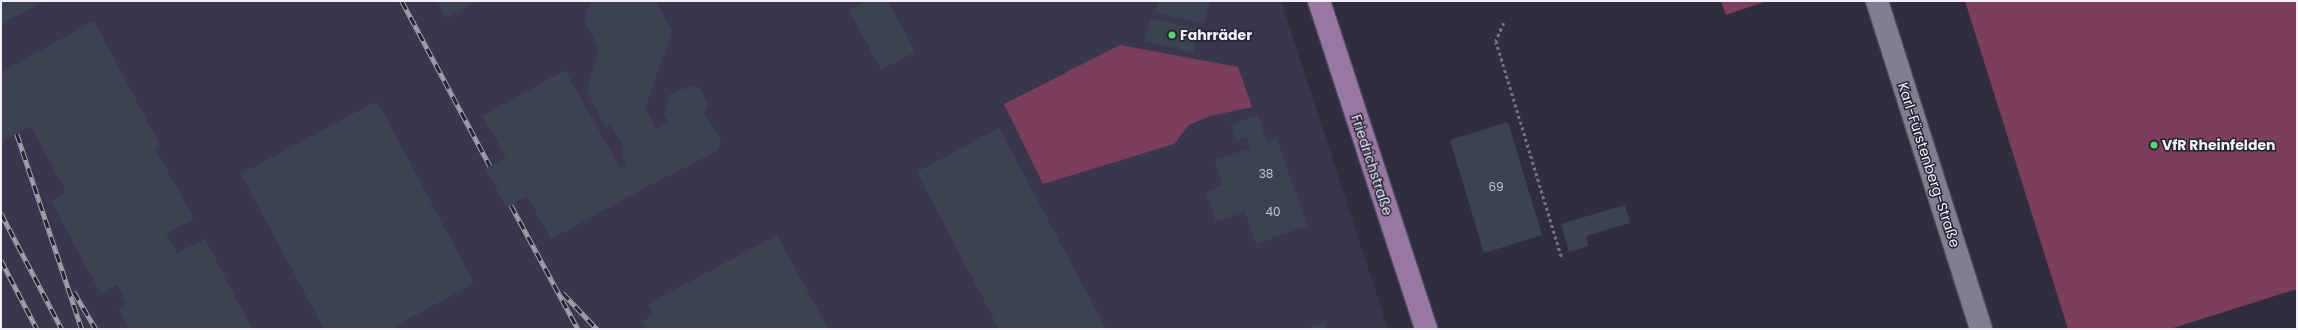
<!DOCTYPE html>
<meta charset="utf-8">
<style>
body{margin:0}
#map{position:relative;width:2298px;height:330px;overflow:hidden;background:#302e3e;font-family:Poppins,sans-serif}
div>[style]{position:absolute}
[style*='--x']{left:calc(var(--x)*1px);top:calc(var(--y)*1px);width:calc(var(--w)*1px);rotate:calc(var(--a)*1deg)}
.built>*{inset:0;background:#3a364d}
.green>*{inset:0;background:#7b3e5c}
.building>*{inset:0;background:#3b4353}
.path>*{height:2.5px;margin-top:-1.25px;transform-origin:0;background:repeating-linear-gradient(90deg,#757382 0 3px,transparent 0 6px)}
.roads{filter:drop-shadow(1px 0 #4c4a58) drop-shadow(-1px 0 #4c4a58) drop-shadow(0 1px #4c4a58) drop-shadow(0 -1px #4c4a58)}
.minor>*{height:22px;margin:-11px;padding:0 11px;transform-origin:11px;border-radius:11px;background:#817e91}
.major>*{height:22px;margin:-11px;padding:0 11px;transform-origin:11px;border-radius:11px;background:#9877a4}
.rail>*{height:4.5px;margin-top:-2.25px;transform-origin:0;background:repeating-linear-gradient(90deg,#262433 0 9px,#a1a0ad 0 18px);box-sizing:border-box;border-block:1px solid #a1a0ad}
.dots>*{width:11px;height:11px;translate:-50% -50%;box-sizing:border-box;border:2px solid #262433;border-radius:50%}
span{translate:-50% -50%;white-space:nowrap;text-align:center;line-height:1.15;-webkit-text-stroke:3px #262433;paint-order:stroke}
.number-label{font-size:12px;color:#c4c5d1}
.number-label span{-webkit-text-stroke-width:0}
.poi-label{font-size:14px;color:#f1f0fb;font-weight:700}
.left{translate:0 -50%;text-align:left}
.street-label{font-size:14px;color:#f1f0fb}
.frame{position:absolute;inset:0;border:2px solid #f1f0fb;pointer-events:none}
</style>
<div id="map">
<div class="built">
<div style="clip-path:polygon(1px 1px,1281px 1px,1388px 329px,1px 329px)"></div>
</div>
<div class="green">
<div style="clip-path:polygon(1721px 1px,1767px 1px,1726px 15px)"></div>
<div style="clip-path:polygon(1965px 1px,2297px 1px,2297px 289px,2170px 329px,2068px 329px)"></div>
<div style="clip-path:polygon(1120px 45px,1238px 67px,1252px 107px,1210px 116px,1189px 125px,1174px 144px,1043px 184px,1004px 104px)"></div>
</div>
<div class="building">
<div style="clip-path:polygon(1px 1px,45px 1px,1px 24px)"></div>
<div style="clip-path:polygon(437px 1px,478px 1px,446px 18px)"></div>
<div style="clip-path:polygon(591px 1px,656px 1px,672px 31px,645px 109px,656px 129px,669px 122px,664px 115px,670px 94px,690px 86px,700px 88px,708px 105px,704px 113px,721px 141px,717px 151px,641px 190px,551px 239px,527px 196px,507px 207px,485px 169px,506px 157px,483px 116px,565px 70px,620px 168px,627px 164px,621px 155px,623px 147px,611px 125px,606px 128px,587px 91px,599px 48px,584px 20px)"></div>
<div style="clip-path:polygon(866px 1px,888px 1px,915px 52px,881px 70px,849px 10px)"></div>
<div style="clip-path:polygon(1158px 1px,1210px 1px,1204px 24px,1155px 12px)"></div>
<div style="clip-path:polygon(1150px 18px,1199px 30px,1193px 53px,1144px 40px)"></div>
<div style="clip-path:polygon(94px 21px,160px 145px,155px 148px,194px 219px,166px 233px,177px 253px,205px 239px,252px 329px,130px 329px,119px 309px,127px 304px,117px 285px,101px 294px,51px 201px,66px 192px,31px 126px,1px 142px,1px 72px)"></div>
<div style="clip-path:polygon(377px 101px,474px 283px,390px 329px,324px 329px,241px 174px)"></div>
<div style="clip-path:polygon(1258px 115px,1267px 143px,1277px 139px,1307px 226px,1256px 244px,1245px 212px,1216px 222px,1206px 192px,1223px 185px,1215px 160px,1250px 148px,1247px 137px,1236px 141px,1231px 125px)"></div>
<div style="clip-path:polygon(1508px 122px,1542px 235px,1484px 253px,1450px 140px)"></div>
<div style="clip-path:polygon(999px 128px,1106px 329px,999px 329px,917px 172px)"></div>
<div style="clip-path:polygon(1625px 205px,1630px 223px,1586px 236px,1588px 246px,1569px 252px,1561px 224px)"></div>
<div style="clip-path:polygon(777px 235px,828px 329px,754px 329px,753px 326px,747px 329px,647px 329px,643px 321px,654px 314px,648px 304px)"></div>
<div style="clip-path:polygon(1325px 322px,1327px 329px,1305px 329px)"></div>
</div>
<div class="path">
<div style="--x:1504;--y:23;--w:20;--a:114"></div>
<div style="--x:1496;--y:41;--w:227;--a:73.1"></div>
</div>
<div class="roads">
<div class="minor">
<div style="--x:1877;--y:1;--w:344;--a:72.4"></div>
</div>
<div class="major">
<div style="--x:1319;--y:1;--w:345;--a:71.9"></div>
</div>
</div>
<div class="rail">
<div style="--x:402;--y:1;--w:187;--a:61.9"></div>
<div style="--x:17;--y:134;--w:206;--a:71.6"></div>
<div style="--x:511;--y:205;--w:141;--a:61.6"></div>
<div style="--x:1;--y:213;--w:131;--a:62.3"></div>
<div style="--x:1;--y:260;--w:78;--a:62.4"></div>
<div style="--x:74;--y:292;--w:43;--a:59.3"></div>
<div style="--x:563;--y:293;--w:50;--a:46.6"></div>
</div>
<div class="dots">
<div style="left:1172px;top:35px;background:#5ad56e"></div>
<div style="left:2154px;top:145px;background:#5ad56e"></div>
</div>
<div class="number-label">
<span style="left:1266px;top:174px">38</span>
<span style="left:1496px;top:187px">69</span>
<span style="left:1273px;top:212px">40</span>
</div>
<div class="poi-label">
<span class="left" style="left:1180px;top:35px">Fahrräder</span>
<span class="left" style="left:2162px;top:145px">VfR Rheinfelden</span>
</div>
<div class="street-label">
<span style="left:1372px;top:165px;rotate:72deg">Friedrichstraße</span>
<span style="left:1929px;top:165px;rotate:72deg">Karl-Fürstenberg-Straße</span>
</div>
<div class="frame"></div>
</div>
